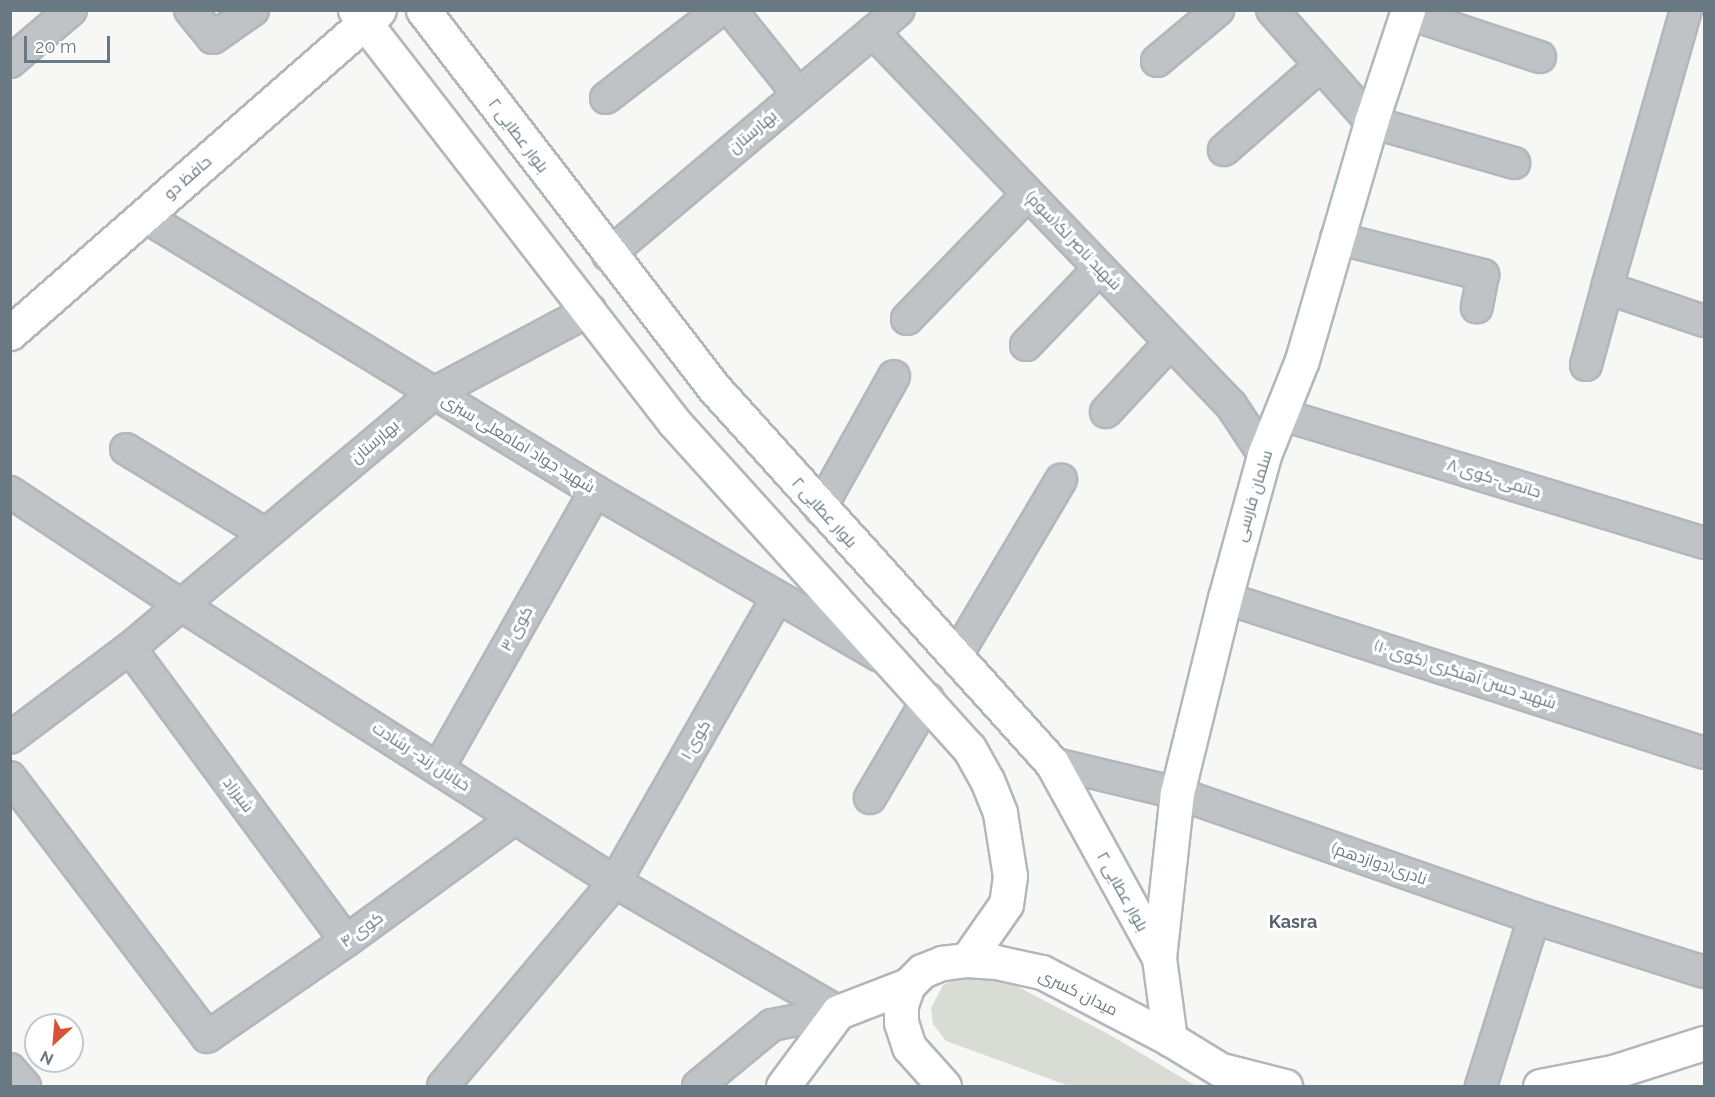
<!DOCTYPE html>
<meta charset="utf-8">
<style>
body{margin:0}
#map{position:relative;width:1715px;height:1097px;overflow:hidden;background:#f7f7f5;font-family:Raleway,Cairo,sans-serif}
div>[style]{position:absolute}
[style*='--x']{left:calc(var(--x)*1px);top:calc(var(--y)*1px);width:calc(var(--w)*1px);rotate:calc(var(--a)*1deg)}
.green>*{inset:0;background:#d8dcd4}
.roads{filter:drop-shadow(2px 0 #b1b7bb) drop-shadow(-2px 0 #b1b7bb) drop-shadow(0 2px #b1b7bb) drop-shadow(0 -2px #b1b7bb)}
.street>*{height:30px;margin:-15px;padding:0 15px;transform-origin:15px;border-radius:15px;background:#bfc3c6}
.secondary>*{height:33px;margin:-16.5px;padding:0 16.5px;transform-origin:16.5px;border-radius:16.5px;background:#fff}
.primary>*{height:33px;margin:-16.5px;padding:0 16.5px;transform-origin:16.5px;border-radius:16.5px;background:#fff}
span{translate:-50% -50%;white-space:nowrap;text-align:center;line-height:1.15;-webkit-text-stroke:6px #fff;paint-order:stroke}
.street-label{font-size:16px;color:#697983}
.neighbourhood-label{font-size:18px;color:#566269;font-weight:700}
.frame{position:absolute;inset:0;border:12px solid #697983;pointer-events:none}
.north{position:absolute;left:24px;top:1013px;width:60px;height:60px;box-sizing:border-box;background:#fff;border:2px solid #c3c9cd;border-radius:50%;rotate:206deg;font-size:16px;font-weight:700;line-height:24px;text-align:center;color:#697983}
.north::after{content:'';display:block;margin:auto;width:21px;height:27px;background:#d55438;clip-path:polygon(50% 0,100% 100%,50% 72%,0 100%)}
.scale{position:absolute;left:24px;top:36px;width:86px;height:27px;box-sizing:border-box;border:3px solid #697983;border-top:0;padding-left:8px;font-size:18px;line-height:21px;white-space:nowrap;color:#697983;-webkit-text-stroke:4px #fff;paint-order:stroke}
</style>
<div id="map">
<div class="green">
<div style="clip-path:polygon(964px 975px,1003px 979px,1110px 1035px,1196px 1086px,1069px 1086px,946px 1041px,933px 1024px,931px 1008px,943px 985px)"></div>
</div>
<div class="roads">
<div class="street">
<div style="--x:190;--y:10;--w:36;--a:51"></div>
<div style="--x:213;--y:38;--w:49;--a:-35"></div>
<div style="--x:731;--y:10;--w:107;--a:51.4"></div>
<div style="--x:1272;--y:10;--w:149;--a:48.5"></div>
<div style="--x:1371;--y:122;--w:149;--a:16"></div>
<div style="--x:1686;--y:10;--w:289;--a:105.9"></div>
<div style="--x:1607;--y:288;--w:102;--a:18.8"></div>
<div style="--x:1407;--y:13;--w:140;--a:18.3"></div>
<div style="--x:873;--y:32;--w:517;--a:46.18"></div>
<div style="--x:1231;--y:405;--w:60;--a:56.6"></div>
<div style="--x:1157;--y:61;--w:80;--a:-39.9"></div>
<div style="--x:10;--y:62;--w:80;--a:-40.4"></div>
<div style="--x:606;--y:98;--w:144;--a:-37.7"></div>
<div style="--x:1224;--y:150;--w:128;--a:-41.2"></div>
<div style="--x:144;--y:216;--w:528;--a:31.37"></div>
<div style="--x:595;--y:491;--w:329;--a:30.1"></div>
<div style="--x:1336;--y:238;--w:152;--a:14.1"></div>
<div style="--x:1483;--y:275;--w:33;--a:101"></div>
<div style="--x:608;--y:255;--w:380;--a:-40.1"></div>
<div style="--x:907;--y:319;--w:174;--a:-45.9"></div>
<div style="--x:1026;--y:345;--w:105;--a:-46.2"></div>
<div style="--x:1586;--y:365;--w:80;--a:-74.7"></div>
<div style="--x:1106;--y:412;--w:94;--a:-47.2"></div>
<div style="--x:1283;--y:415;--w:440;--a:16.9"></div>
<div style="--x:126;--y:449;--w:163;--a:31.4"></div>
<div style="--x:10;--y:492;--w:205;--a:33.5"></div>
<div style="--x:181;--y:605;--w:515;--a:32.55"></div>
<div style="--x:615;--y:882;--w:258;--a:30.2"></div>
<div style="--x:820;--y:509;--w:152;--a:-60.9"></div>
<div style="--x:1225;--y:598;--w:503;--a:17.93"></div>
<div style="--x:130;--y:648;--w:364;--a:53.6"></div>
<div style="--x:957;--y:655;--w:204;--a:-59.3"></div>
<div style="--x:10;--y:738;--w:150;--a:-36.9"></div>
<div style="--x:130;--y:648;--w:397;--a:-40"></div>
<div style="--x:434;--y:393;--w:177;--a:-28"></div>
<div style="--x:1052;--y:763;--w:129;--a:13.5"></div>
<div style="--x:1177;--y:793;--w:378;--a:19.3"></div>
<div style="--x:1534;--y:918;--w:178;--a:17.6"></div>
<div style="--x:439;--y:767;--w:317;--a:-60.5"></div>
<div style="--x:10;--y:777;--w:326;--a:52.8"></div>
<div style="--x:207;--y:1037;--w:169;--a:-34.6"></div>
<div style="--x:346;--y:941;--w:209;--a:-36"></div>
<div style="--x:870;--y:798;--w:115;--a:-59.6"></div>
<div style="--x:10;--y:1069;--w:23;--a:49"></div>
<div style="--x:443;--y:1086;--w:267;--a:-49.9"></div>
<div style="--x:615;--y:882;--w:327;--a:-60.3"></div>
<div style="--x:698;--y:1086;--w:96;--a:-39.5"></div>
<div style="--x:772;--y:1025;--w:67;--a:-11.1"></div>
<div style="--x:1481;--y:1086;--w:176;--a:-72.5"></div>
</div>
<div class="secondary">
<div style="--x:355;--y:10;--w:521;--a:52.25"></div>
<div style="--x:674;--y:422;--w:440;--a:47.9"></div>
<div style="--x:969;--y:748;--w:37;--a:61"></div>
<div style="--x:987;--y:780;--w:35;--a:68"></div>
<div style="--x:1000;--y:813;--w:64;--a:81"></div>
<div style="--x:1010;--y:876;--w:28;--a:98"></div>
<div style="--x:1006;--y:904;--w:68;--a:124.9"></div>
<div style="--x:423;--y:10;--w:480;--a:52.4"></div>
<div style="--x:716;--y:390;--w:502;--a:47.99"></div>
<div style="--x:1052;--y:763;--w:222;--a:61.2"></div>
<div style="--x:1159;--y:958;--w:82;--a:82.3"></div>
<div style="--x:10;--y:333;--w:490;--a:-41.2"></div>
<div style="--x:1159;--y:958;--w:166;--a:-83.8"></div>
<div style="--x:1177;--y:793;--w:201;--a:-76.2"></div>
<div style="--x:1225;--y:598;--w:148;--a:-74.7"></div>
<div style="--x:1264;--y:455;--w:102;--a:-68.2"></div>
<div style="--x:1302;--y:360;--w:248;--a:-73.8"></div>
<div style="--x:1371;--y:122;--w:118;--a:-71.7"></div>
</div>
<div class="primary">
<div style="--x:1226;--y:1071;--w:61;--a:14.3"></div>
<div style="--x:783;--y:1086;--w:92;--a:-53.4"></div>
<div style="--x:838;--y:1012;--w:75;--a:-21.1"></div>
<div style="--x:944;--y:1086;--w:52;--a:-131.9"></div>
<div style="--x:909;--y:1047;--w:25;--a:-108"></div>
<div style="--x:901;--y:1023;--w:18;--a:-90"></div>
<div style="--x:901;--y:1005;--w:21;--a:-71"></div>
<div style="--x:908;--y:985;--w:20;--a:-45"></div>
<div style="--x:922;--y:971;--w:22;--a:-22"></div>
<div style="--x:942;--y:963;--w:25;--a:-7"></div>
<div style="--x:967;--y:960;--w:29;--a:4"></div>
<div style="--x:996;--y:962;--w:47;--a:12.3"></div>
<div style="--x:1042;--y:972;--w:144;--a:27.6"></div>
<div style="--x:1170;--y:1039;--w:90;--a:31.4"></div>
<div style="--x:1540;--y:1086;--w:74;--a:-10.9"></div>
<div style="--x:1613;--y:1072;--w:96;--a:-17.7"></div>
</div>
</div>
<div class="street-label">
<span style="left:753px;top:132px;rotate:-40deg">بهارستان</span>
<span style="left:518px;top:136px;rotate:53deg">بلوار عطایی ۲</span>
<span style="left:188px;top:178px;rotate:-41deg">حافظ دو</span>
<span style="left:1073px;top:241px;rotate:46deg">شهید ناصر لک(سوم)</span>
<span style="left:375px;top:442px;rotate:-40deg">بهارستان</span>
<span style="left:518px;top:444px;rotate:31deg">شهید جواد امامعلی سبزی</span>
<span style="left:1494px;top:479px;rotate:17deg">حاتمی-کوی ۸</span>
<span style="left:1254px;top:496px;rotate:-73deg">سلمان فارسی</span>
<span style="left:824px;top:513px;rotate:48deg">بلوار عطایی ۲</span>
<span style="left:517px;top:629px;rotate:-61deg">کوی ۳</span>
<span style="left:1465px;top:675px;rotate:18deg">شهید حسن آهنگری (کوی ۱۰)</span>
<span style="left:696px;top:740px;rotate:-60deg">کوی ۱</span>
<span style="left:421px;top:757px;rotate:33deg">خیابان زند- رشادت</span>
<span style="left:238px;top:795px;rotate:53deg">شیرزاد</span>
<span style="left:1379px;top:864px;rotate:19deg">نادری(دوازدهم)</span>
<span style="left:1122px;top:892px;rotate:61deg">بلوار عطایی ۲</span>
<span style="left:362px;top:930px;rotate:-36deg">کوی ۴</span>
<span style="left:1078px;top:993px;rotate:26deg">میدان کسری</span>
</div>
<div class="neighbourhood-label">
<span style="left:1293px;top:922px">Kasra</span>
</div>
<div class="frame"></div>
<div class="north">N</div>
<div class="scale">20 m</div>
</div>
